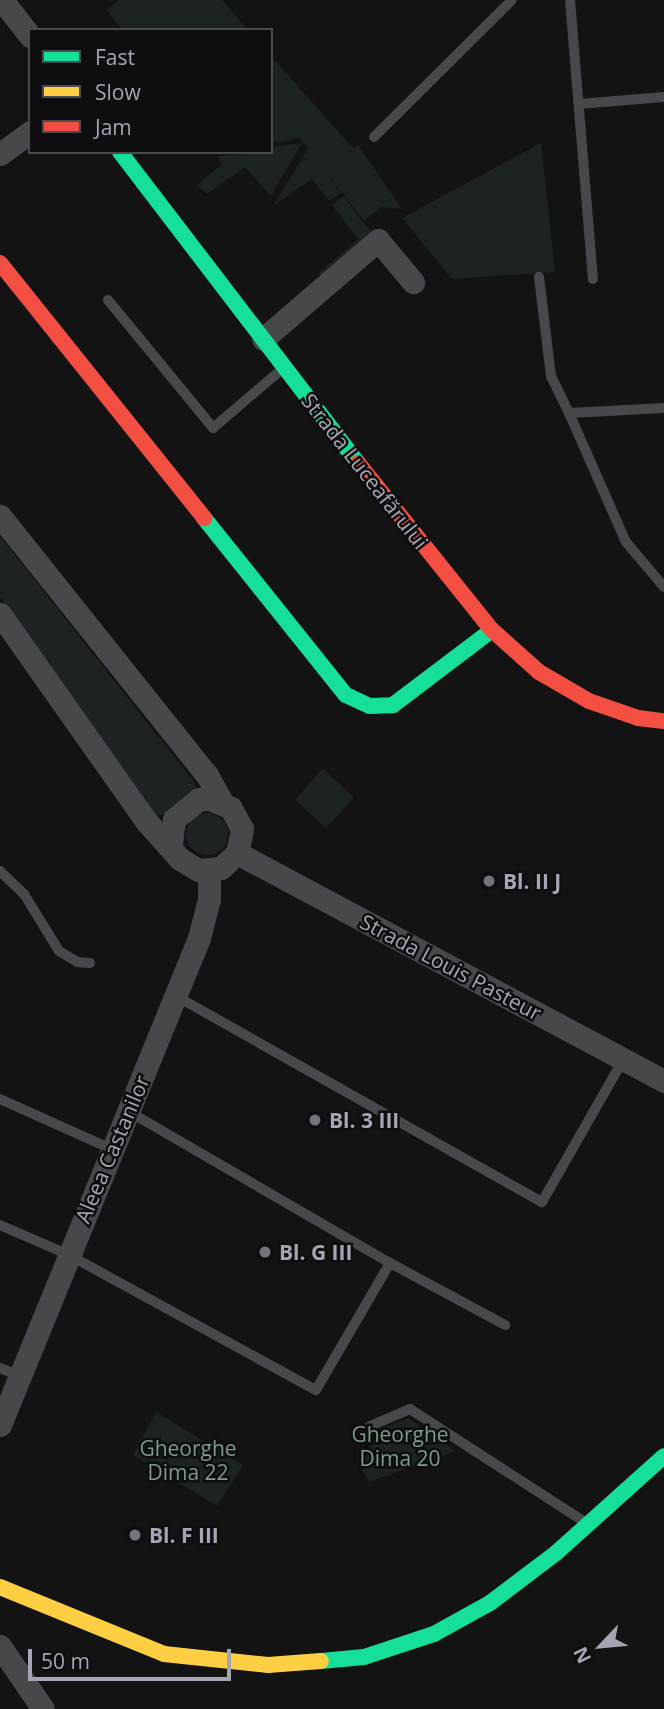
<!DOCTYPE html>
<meta charset="utf-8">
<style>
body{margin:0}
#map{position:relative;width:664px;height:1709px;overflow:hidden;background:#131313;font-family:"Open Sans",sans-serif}
div>[style]{position:absolute}
[style*='--x']{left:calc(var(--x)*1px);top:calc(var(--y)*1px);width:calc(var(--w)*1px);rotate:calc(var(--a)*1deg)}
.green>*{inset:0;background:#1d231f}
.round{border-radius:50%}
.lane>*{height:10px;margin:-5px;padding:0 5px;transform-origin:5px;border-radius:5px;background:#47484c}
.street>*{height:23px;margin:-11.5px;padding:0 11.5px;transform-origin:11.5px;border-radius:11.5px;background:#47484c}
.fast>*{height:16px;margin:-8px;padding:0 8px;transform-origin:8px;border-radius:8px;background:#16e098}
.slow>*{height:16px;margin:-8px;padding:0 8px;transform-origin:8px;border-radius:8px;background:#ffcf43}
.jam>*{height:16px;margin:-8px;padding:0 8px;transform-origin:8px;border-radius:8px;background:#f24e42}
.dots>*{width:19px;height:19px;translate:-50% -50%;box-sizing:border-box;border:4px solid #0e0d0f;border-radius:50%}
span{translate:-50% -50%;white-space:nowrap;text-align:center;line-height:1.15;-webkit-text-stroke:5px #0e0d0f;paint-order:stroke}
.street-label{font-size:21px;color:#a5a6b3}
.poi-label{font-size:21px;color:#a5a6b3;font-weight:700}
.left{translate:0 -50%;text-align:left}
.park-label{font-size:21px;color:#7d9d85}
.legend{position:absolute;left:28px;top:28px;width:245px;height:126px;box-sizing:border-box;background:#0e0d0f;border:2px solid #4a4a51;margin:0;padding:9px 12px;list-style:none;font-size:21px;color:#a5a6b3}
.legend li{display:flex;align-items:center;gap:14px;height:35px}
.legend b{width:35px;border:2px solid #4a4a51}
.north{position:absolute;left:566px;top:1611px;width:70px;height:70px;-webkit-text-stroke:5px #0e0d0f;paint-order:stroke;rotate:244deg;font-size:19px;font-weight:700;line-height:28px;text-align:center;color:#a5a6b3}
.north::after{content:'';display:block;margin:auto;width:24px;height:32px;background:#a5a6b3;clip-path:polygon(50% 0,100% 100%,50% 72%,0 100%)}
.scale{position:absolute;left:28px;top:1649px;width:203px;height:32px;box-sizing:border-box;border:4px solid #a5a6b3;border-top:0;padding-left:9px;font-size:21px;line-height:24px;white-space:nowrap;color:#a5a6b3;-webkit-text-stroke:5px #0e0d0f;paint-order:stroke}
</style>
<div id="map">
<div class="green">
<div style="clip-path:polygon(119px 0,222px 0,248px 30px,117px 30px,120px 27px,107px 10px)"></div>
<div style="clip-path:polygon(271px 56px,353px 148px,358px 145px,402px 209px,381px 207px,364px 221px,322px 167px,341px 193px,329px 201px,312px 179px,273px 206px,308px 149px,300px 138px,271px 143px)"></div>
<div style="clip-path:polygon(302px 143px,271px 196px,245px 167px,207px 194px,197px 185px,222px 164px,218px 156px,271px 152px,271px 147px)"></div>
<div style="clip-path:polygon(541px 143px,555px 272px,452px 279px,402px 218px)"></div>
<div style="clip-path:polygon(343px 196px,376px 239px,326px 282px,319px 273px,358px 239px,332px 205px)"></div>
<div style="clip-path:polygon(0 536px,195px 783px,195px 791px,161px 816px,154px 815px,0 597px)"></div>
<div style="clip-path:polygon(323px 768px,354px 798px,326px 828px,295px 800px)"></div>
<div class="round" style="left:186px;top:813px;width:42px;height:42px"></div>
<div style="clip-path:polygon(156px 1412px,243px 1465px,217px 1506px,133px 1455px)"></div>
<div style="clip-path:polygon(408px 1418px,456px 1451px,369px 1482px,361px 1467px,380px 1429px)"></div>
</div>
<div class="lane">
<div style="--x:570;--y:0;--w:280;--a:85.3"></div>
<div style="--x:579;--y:104;--w:85;--a:-4.7"></div>
<div style="--x:374;--y:137;--w:194;--a:-44.8"></div>
<div style="--x:539;--y:277;--w:100;--a:83.1"></div>
<div style="--x:551;--y:376;--w:41;--a:64.1"></div>
<div style="--x:108;--y:300;--w:166;--a:50.6"></div>
<div style="--x:213;--y:428;--w:89;--a:-40.5"></div>
<div style="--x:664;--y:408;--w:95;--a:177"></div>
<div style="--x:569;--y:413;--w:141;--a:66.2"></div>
<div style="--x:626;--y:542;--w:59;--a:49.8"></div>
<div style="--x:0;--y:871;--w:33;--a:44"></div>
<div style="--x:24;--y:894;--w:67;--a:58.4"></div>
<div style="--x:59;--y:951;--w:21;--a:31"></div>
<div style="--x:77;--y:962;--w:13;--a:4"></div>
<div style="--x:176;--y:996;--w:420;--a:29.4"></div>
<div style="--x:542;--y:1202;--w:163;--a:-60.3"></div>
<div style="--x:0;--y:1099;--w:122;--a:24.2"></div>
<div style="--x:0;--y:1225;--w:75;--a:23.5"></div>
<div style="--x:69;--y:1255;--w:281;--a:28.7"></div>
<div style="--x:316;--y:1390;--w:147;--a:-59.8"></div>
<div style="--x:390;--y:1263;--w:303;--a:-149.9"></div>
<div style="--x:390;--y:1263;--w:131;--a:28.3"></div>
<div style="--x:0;--y:1368;--w:22;--a:22"></div>
<div style="--x:368;--y:1427;--w:46;--a:-23.2"></div>
<div style="--x:410;--y:1409;--w:210;--a:32.9"></div>
</div>
<div class="street">
<div style="--x:2;--y:0;--w:46;--a:52.1"></div>
<div style="--x:0;--y:154;--w:37;--a:-36"></div>
<div style="--x:263;--y:339;--w:152;--a:-40.7"></div>
<div style="--x:378;--y:240;--w:55;--a:50.2"></div>
<div style="--x:0;--y:516;--w:332;--a:51.4"></div>
<div style="--x:207;--y:775;--w:31;--a:61"></div>
<div style="--x:0;--y:614;--w:253;--a:54.8"></div>
<div style="--x:146;--y:821;--w:51;--a:48.2"></div>
<div style="--x:180;--y:859;--w:21;--a:31"></div>
<div style="--x:198;--y:870;--w:23;--a:-5"></div>
<div style="--x:221;--y:868;--w:22;--a:-43"></div>
<div style="--x:237;--y:853;--w:25;--a:-78"></div>
<div style="--x:242;--y:829;--w:24;--a:-118"></div>
<div style="--x:231;--y:808;--w:23;--a:-157"></div>
<div style="--x:210;--y:799;--w:11;--a:180"></div>
<div style="--x:199;--y:799;--w:32;--a:141"></div>
<div style="--x:174;--y:819;--w:26;--a:97"></div>
<div style="--x:237;--y:853;--w:484;--a:28.1"></div>
<div style="--x:0;--y:1425;--w:526;--a:-67.77"></div>
<div style="--x:199;--y:938;--w:40;--a:-75.6"></div>
<div style="--x:209;--y:899;--w:28;--a:-90"></div>
<div style="--x:0;--y:1646;--w:76;--a:55.7"></div>
</div>
<div class="fast">
<div style="--x:120;--y:152;--w:392;--a:52.6"></div>
<div style="--x:204;--y:518;--w:227;--a:51.3"></div>
<div style="--x:346;--y:695;--w:26;--a:25"></div>
<div style="--x:370;--y:706;--w:23;--a:-2"></div>
<div style="--x:393;--y:705;--w:124;--a:-37.1"></div>
<div style="--x:321;--y:1661;--w:43;--a:-5.3"></div>
<div style="--x:364;--y:1657;--w:74;--a:-18.2"></div>
<div style="--x:434;--y:1634;--w:64;--a:-29"></div>
<div style="--x:490;--y:1603;--w:83;--a:-37.1"></div>
<div style="--x:556;--y:1553;--w:145;--a:-41.9"></div>
</div>
<div class="slow">
<div style="--x:0;--y:1587;--w:177;--a:22.2"></div>
<div style="--x:164;--y:1654;--w:105;--a:6"></div>
<div style="--x:268;--y:1665;--w:53;--a:-4.3"></div>
</div>
<div class="jam">
<div style="--x:0;--y:263;--w:327;--a:51.3"></div>
<div style="--x:358;--y:463;--w:214;--a:51.3"></div>
<div style="--x:492;--y:630;--w:63;--a:41.8"></div>
<div style="--x:539;--y:672;--w:58;--a:30.1"></div>
<div style="--x:589;--y:701;--w:52;--a:19.1"></div>
<div style="--x:638;--y:718;--w:26;--a:7"></div>
</div>
<div class="dots">
<div style="left:489px;top:881px;background:#72737b"></div>
<div style="left:315px;top:1120px;background:#72737b"></div>
<div style="left:265px;top:1252px;background:#72737b"></div>
<div style="left:135px;top:1535px;background:#72737b"></div>
</div>
<div class="street-label">
<span style="left:365px;top:471px;rotate:52deg">Strada Luceafărului</span>
<span style="left:451px;top:967px;rotate:28deg">Strada Louis Pasteur</span>
<span style="left:112px;top:1149px;rotate:-67deg">Aleea Castanilor</span>
</div>
<div class="poi-label">
<span class="left" style="left:503px;top:881px">Bl. II J</span>
<span class="left" style="left:329px;top:1120px">Bl. 3 III</span>
<span class="left" style="left:279px;top:1252px">Bl. G III</span>
<span class="left" style="left:149px;top:1535px">Bl. F III</span>
</div>
<div class="park-label">
<span style="left:400px;top:1446px">Gheorghe<br>Dima 20</span>
<span style="left:188px;top:1460px">Gheorghe<br>Dima 22</span>
</div>
<ul class="legend">
<li><b style="height:9px;background:#16e098"></b>Fast</li>
<li><b style="height:9px;background:#ffcf43"></b>Slow</li>
<li><b style="height:9px;background:#f24e42"></b>Jam</li>
</ul>
<div class="north">N</div>
<div class="scale">50 m</div>
</div>
